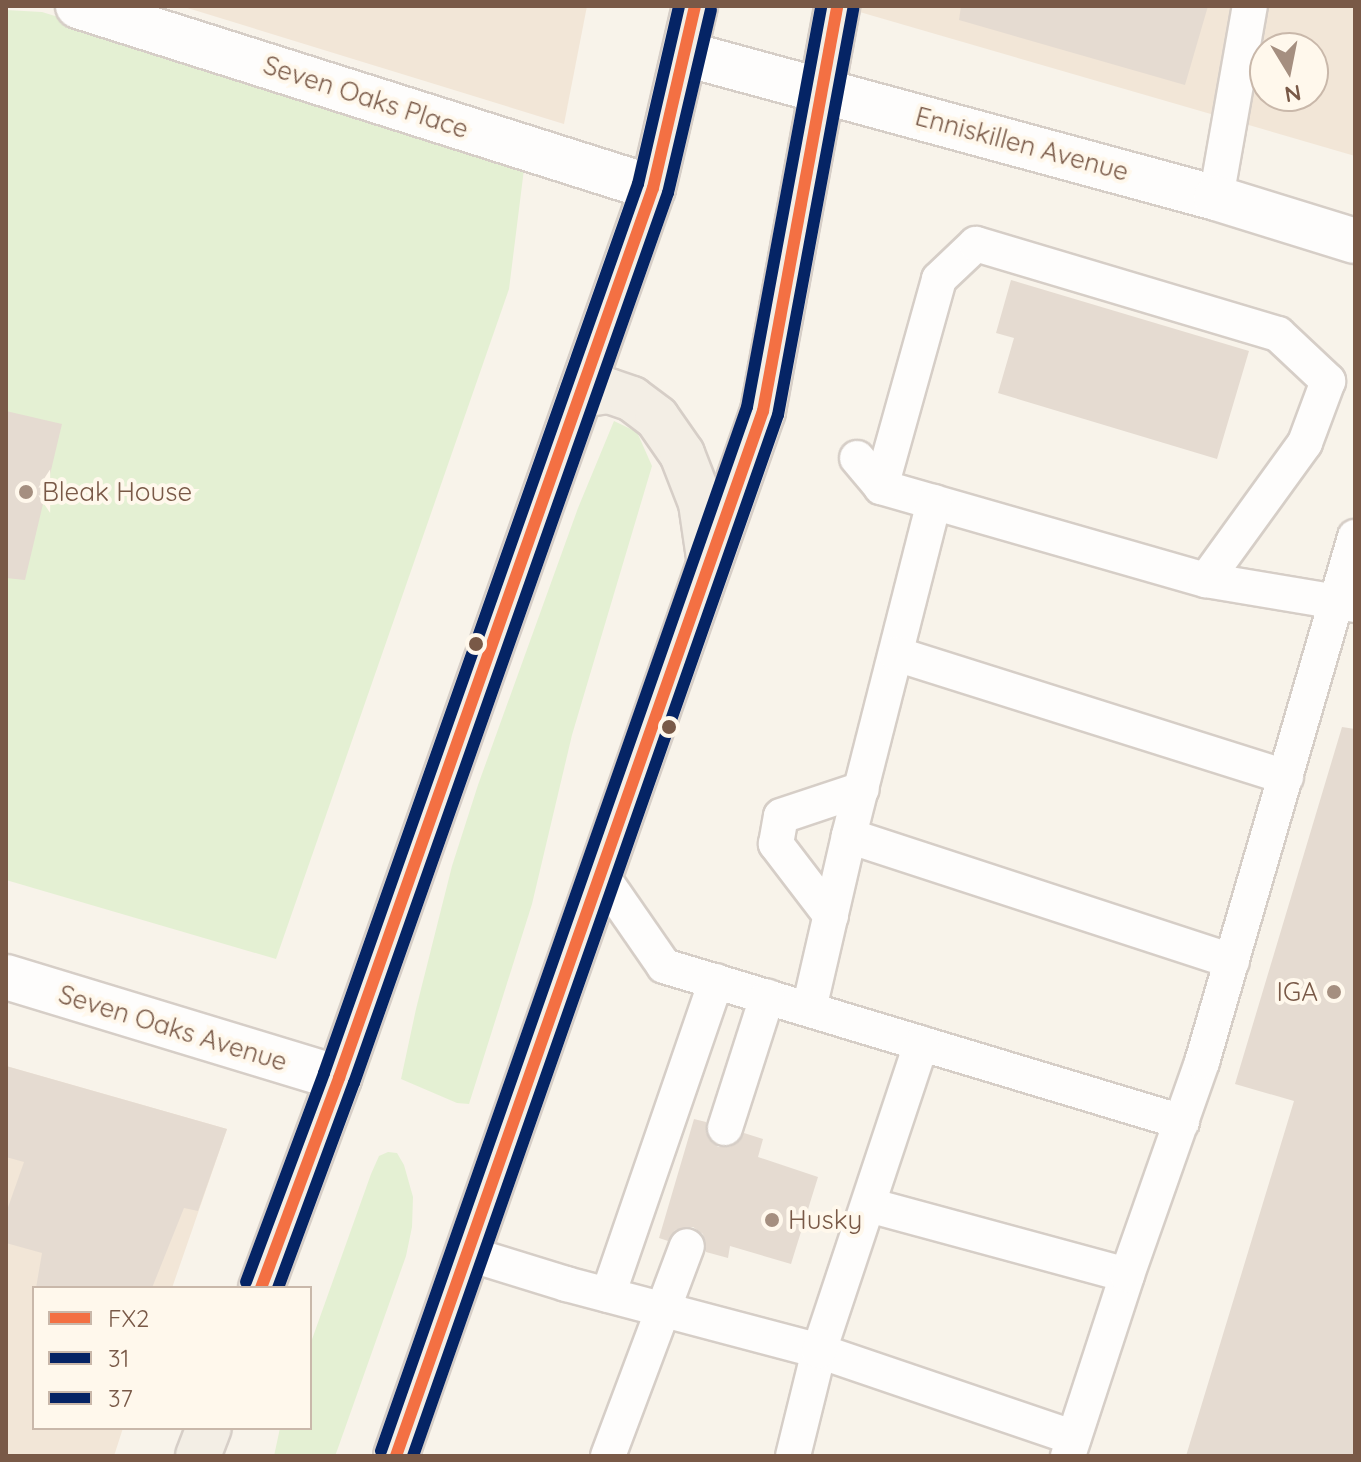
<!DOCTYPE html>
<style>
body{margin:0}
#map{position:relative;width:1361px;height:1462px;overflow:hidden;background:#f8f3ea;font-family:Quicksand,sans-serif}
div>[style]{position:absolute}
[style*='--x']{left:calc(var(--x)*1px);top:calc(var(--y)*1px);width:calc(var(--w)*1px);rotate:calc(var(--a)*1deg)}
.residential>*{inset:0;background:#f2e6d7}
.green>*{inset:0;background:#e4f0d3}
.building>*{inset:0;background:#e5dbd1}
.roads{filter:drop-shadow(2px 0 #d6cec7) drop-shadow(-2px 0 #d6cec7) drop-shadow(0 2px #d6cec7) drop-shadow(0 -2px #d6cec7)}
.service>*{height:34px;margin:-17px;padding:0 17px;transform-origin:17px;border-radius:17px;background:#fefdfc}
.minor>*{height:44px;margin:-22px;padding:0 22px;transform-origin:22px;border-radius:22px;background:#fefdfc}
.primary>*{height:44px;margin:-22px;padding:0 22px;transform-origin:22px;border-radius:22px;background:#f3eee5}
.bus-1>*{height:12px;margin:-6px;padding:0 6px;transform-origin:6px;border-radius:6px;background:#f37043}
.bus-2>*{height:12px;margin:-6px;padding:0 6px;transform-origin:6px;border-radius:6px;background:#052465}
.bus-3>*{height:12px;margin:-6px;padding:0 6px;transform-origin:6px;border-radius:6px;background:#052465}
.dots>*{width:22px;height:22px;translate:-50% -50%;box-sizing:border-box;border:4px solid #fff8ec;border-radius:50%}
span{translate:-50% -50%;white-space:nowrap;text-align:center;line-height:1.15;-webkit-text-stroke:8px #fff8ec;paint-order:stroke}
.street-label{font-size:26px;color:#795947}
.poi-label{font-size:26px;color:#795947}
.left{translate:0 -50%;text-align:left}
.right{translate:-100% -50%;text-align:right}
.frame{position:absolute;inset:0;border:8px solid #795947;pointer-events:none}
.legend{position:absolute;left:32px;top:1286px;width:280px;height:144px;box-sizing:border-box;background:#fff8ec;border:2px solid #c9b8aa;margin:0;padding:10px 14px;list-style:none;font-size:24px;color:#795947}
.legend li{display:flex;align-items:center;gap:16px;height:40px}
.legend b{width:40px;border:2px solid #c9b8aa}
.north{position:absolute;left:1249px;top:32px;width:80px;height:80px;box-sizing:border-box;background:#fff8ec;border:2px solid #c9b8aa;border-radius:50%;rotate:170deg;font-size:22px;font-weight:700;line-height:32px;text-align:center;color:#795947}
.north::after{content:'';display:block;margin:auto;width:28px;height:36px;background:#a58f80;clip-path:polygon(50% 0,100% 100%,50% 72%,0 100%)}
</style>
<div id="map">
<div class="residential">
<div style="clip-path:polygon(181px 6px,587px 6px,564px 124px)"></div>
<div style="clip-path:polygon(evenodd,839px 6px,1355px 6px,1355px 156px,839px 6px,1265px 48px,1313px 48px,1313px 96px,1265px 96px,1265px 48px)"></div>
<div style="clip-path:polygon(6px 1066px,227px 1129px,172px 1288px,34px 1288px,34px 1428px,123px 1428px,114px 1456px,6px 1456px)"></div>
</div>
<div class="green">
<div style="clip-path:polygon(6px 10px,42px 12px,525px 161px,509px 289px,276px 959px,6px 880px)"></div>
<div style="clip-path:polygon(614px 421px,637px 432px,652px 466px,572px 735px,532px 904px,469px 1104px,457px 1103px,401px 1079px,416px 1009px,452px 866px,478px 785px,578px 508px)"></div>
<div style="clip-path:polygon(388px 1152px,397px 1153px,404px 1165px,413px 1197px,412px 1227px,406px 1256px,338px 1448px,335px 1456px,274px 1456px,280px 1428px,310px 1428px,310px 1345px,371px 1174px,379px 1156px)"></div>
</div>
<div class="building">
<div style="clip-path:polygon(961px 6px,1208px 6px,1185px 85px,959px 20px)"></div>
<div style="clip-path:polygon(1011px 280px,1249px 351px,1217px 459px,998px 393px,1014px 338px,996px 333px)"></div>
<div style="clip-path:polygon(6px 411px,62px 424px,25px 580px,6px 578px)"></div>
<div style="clip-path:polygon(1342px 727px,1355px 729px,1355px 1456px,1186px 1456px,1294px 1101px,1235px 1084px)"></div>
<div style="clip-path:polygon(6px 1066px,227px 1129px,198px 1211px,184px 1208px,152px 1288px,36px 1288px,42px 1253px,6px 1243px,6px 1213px,24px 1162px,6px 1157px)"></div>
<div style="clip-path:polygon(694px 1119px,706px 1122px,706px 1133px,718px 1147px,730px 1147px,744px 1133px,763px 1139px,758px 1157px,818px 1177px,791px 1264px,730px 1246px,728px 1258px,706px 1252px,703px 1234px,693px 1227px,675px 1230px,668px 1241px,659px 1238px)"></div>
</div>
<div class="roads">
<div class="service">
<div style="--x:1216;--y:198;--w:195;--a:-80"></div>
<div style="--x:857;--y:458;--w:38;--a:50"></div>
<div style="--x:881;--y:487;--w:338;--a:16"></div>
<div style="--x:1206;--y:580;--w:151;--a:9.5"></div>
<div style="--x:881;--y:487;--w:216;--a:-74.4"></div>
<div style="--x:939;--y:279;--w:51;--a:-43.4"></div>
<div style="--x:976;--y:244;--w:315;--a:16.6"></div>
<div style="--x:1278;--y:334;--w:69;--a:43.2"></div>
<div style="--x:1328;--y:381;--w:66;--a:110.4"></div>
<div style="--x:1305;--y:443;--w:169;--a:125.9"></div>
<div style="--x:934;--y:502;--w:345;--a:104.3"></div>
<div style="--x:849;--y:836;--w:403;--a:18.1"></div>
<div style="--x:896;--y:654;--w:409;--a:17.5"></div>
<div style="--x:599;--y:872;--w:114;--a:55.3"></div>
<div style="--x:664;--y:966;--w:541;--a:16.76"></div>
<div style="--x:831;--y:916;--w:91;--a:-127.4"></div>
<div style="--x:776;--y:844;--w:28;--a:-80"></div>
<div style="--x:781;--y:816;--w:85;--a:-18.4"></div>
<div style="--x:809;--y:1009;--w:178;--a:-77"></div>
<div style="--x:725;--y:1128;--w:138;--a:-72.2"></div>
<div style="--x:869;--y:1205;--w:267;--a:15.2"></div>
<div style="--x:466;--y:1253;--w:105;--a:17.2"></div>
<div style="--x:566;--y:1284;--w:262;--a:14.8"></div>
<div style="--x:819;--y:1351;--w:269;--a:18.8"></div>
<div style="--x:608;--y:1295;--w:332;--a:-71"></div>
<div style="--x:608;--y:1456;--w:224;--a:-69.4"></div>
<div style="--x:793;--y:1456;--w:108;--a:-76.1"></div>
<div style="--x:819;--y:1351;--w:324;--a:-71.6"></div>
<div style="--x:1068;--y:1456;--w:190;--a:-71.9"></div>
<div style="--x:1127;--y:1275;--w:226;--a:-70.6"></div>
<div style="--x:1202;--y:1062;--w:547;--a:-73.75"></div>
</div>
<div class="minor">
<div style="--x:78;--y:6;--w:603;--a:17.56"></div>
<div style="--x:686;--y:54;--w:549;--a:15.2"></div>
<div style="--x:1216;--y:198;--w:145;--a:17.2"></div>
<div style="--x:6;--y:977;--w:348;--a:16.9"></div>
</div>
<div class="primary">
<div style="--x:580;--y:395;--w:29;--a:-8"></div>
<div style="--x:609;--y:391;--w:24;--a:19"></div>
<div style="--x:632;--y:399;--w:31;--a:37"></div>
<div style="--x:657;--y:418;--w:44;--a:55.2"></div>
<div style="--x:682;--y:454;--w:53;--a:68.8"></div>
<div style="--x:701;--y:503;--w:56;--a:81.7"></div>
<div style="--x:261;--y:1288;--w:224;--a:-69.6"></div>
<div style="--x:339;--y:1078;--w:944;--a:-70.57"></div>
<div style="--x:653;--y:188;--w:187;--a:-77"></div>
<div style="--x:198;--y:1456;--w:30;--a:-69"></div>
<div style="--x:396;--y:1456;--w:1108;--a:-70.65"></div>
<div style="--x:763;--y:411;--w:412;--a:-79.6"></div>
</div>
</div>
<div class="bus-1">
<div style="--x:261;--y:1288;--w:224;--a:-69.6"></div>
<div style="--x:339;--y:1078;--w:944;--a:-70.57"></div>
<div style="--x:653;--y:188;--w:187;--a:-77"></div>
<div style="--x:396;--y:1456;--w:1108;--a:-70.65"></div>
<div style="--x:763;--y:411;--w:412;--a:-79.6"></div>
</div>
<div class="bus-2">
<div style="--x:278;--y:1288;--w:219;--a:-69.7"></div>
<div style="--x:354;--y:1083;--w:944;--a:-70.57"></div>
<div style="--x:668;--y:193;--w:188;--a:-76.8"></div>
<div style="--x:413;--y:1456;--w:1103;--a:-70.68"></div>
<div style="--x:778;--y:415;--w:413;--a:-79.5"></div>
</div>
<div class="bus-3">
<div style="--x:246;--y:1282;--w:223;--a:-69.5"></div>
<div style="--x:324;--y:1073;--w:943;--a:-70.55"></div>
<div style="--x:638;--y:184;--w:183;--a:-77"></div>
<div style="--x:381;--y:1451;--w:1106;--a:-70.68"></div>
<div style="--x:747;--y:407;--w:408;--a:-79.5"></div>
</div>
<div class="dots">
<div style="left:26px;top:492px;background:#a58f80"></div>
<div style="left:476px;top:644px;background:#795947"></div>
<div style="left:669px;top:727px;background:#795947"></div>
<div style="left:1334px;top:992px;background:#a58f80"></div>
<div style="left:772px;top:1220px;background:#a58f80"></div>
</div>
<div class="street-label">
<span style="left:366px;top:97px;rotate:18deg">Seven Oaks Place</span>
<span style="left:1022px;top:144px;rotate:15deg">Enniskillen Avenue</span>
<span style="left:173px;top:1028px;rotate:17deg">Seven Oaks Avenue</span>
</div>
<div class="poi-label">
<span class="left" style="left:42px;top:492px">Bleak House</span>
<span class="right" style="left:1318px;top:992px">IGA</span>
<span class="left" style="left:788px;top:1220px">Husky</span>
</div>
<div class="frame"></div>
<ul class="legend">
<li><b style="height:10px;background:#f37043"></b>FX2</li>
<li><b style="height:10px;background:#052465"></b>31</li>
<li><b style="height:10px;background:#052465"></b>37</li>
</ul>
<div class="north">N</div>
</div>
